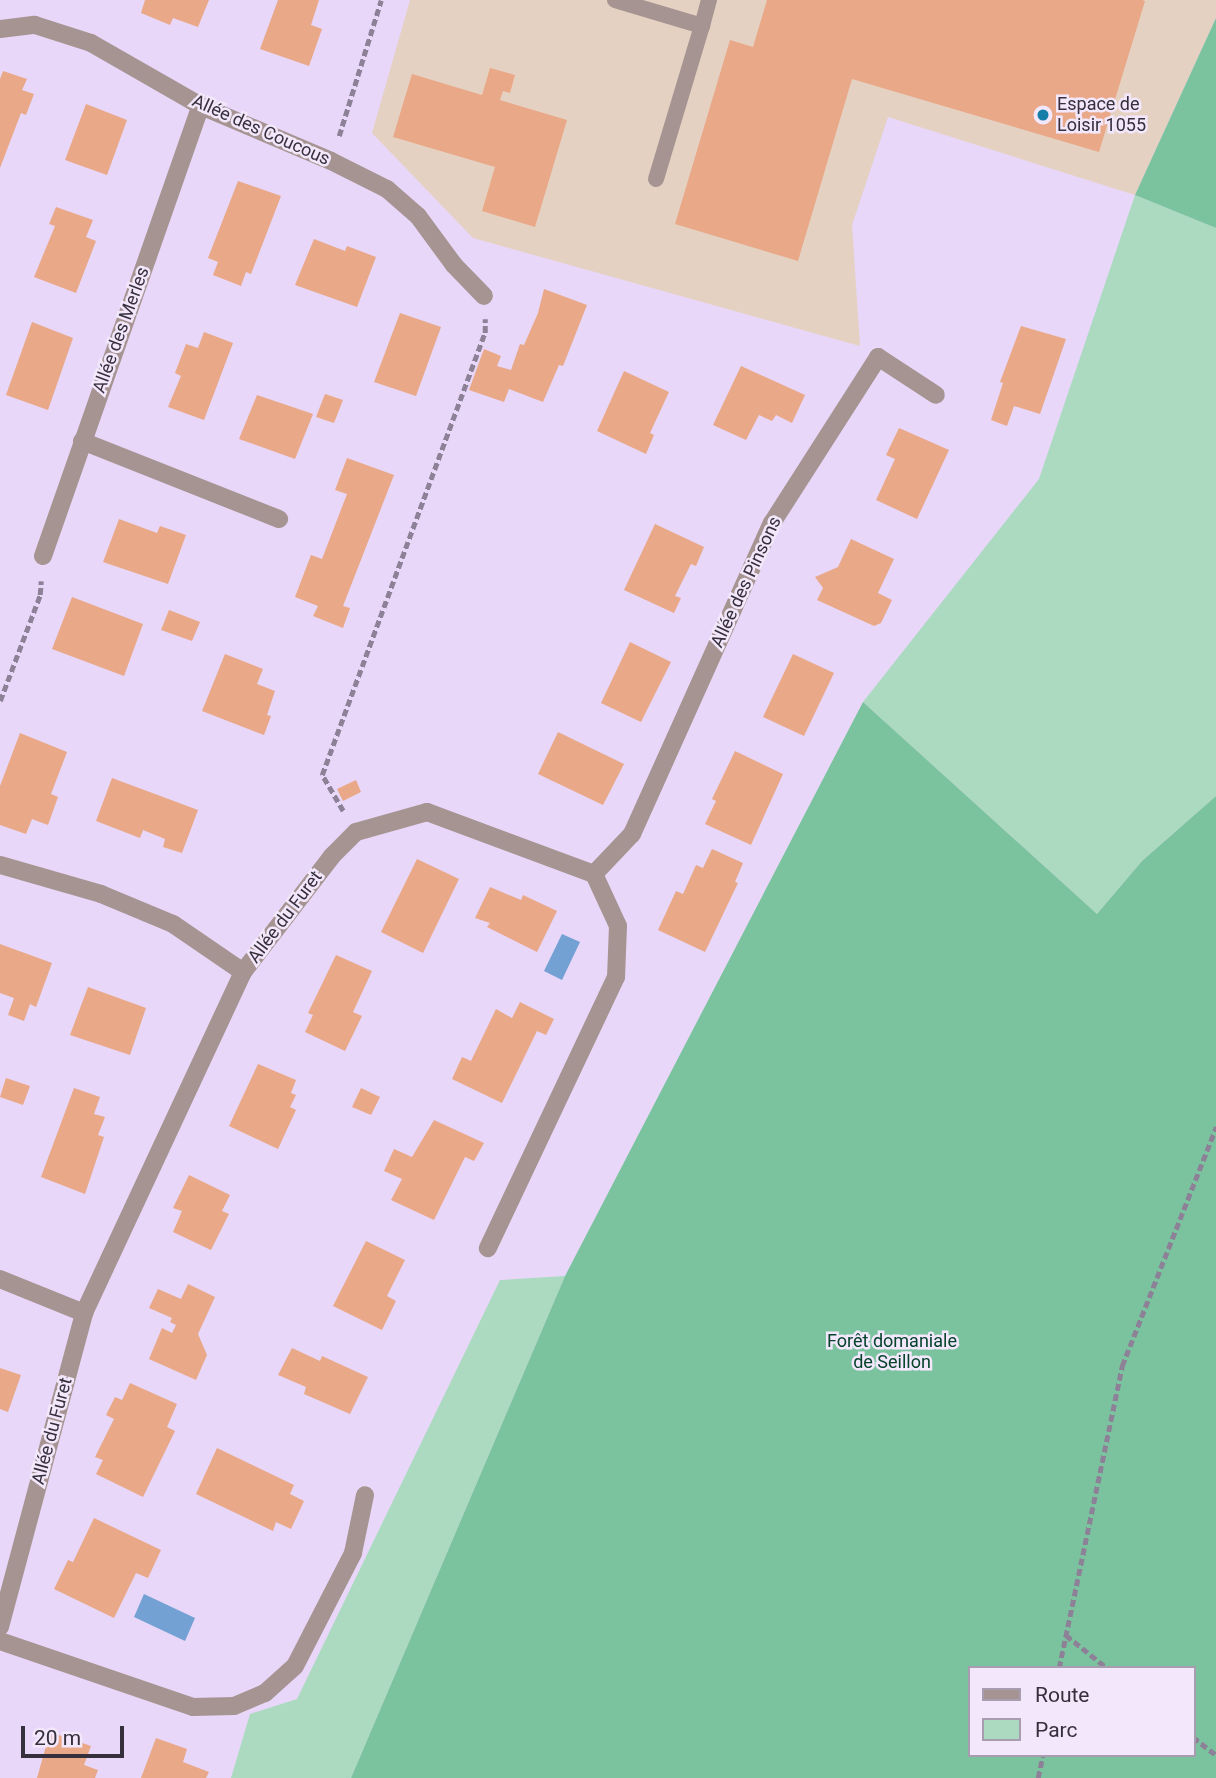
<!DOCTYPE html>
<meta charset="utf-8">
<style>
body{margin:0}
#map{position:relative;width:1216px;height:1778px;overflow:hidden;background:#e8d7f8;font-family:Roboto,sans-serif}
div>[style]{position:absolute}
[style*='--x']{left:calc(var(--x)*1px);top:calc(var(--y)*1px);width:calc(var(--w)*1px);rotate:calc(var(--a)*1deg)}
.commercial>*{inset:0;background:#e5d1c2}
.green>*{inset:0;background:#abdac1}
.forest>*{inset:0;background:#7bc39f}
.water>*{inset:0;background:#73a1d3}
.building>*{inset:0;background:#e9a887}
.path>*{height:4.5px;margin-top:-2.25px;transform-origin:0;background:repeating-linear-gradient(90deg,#8d8198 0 7px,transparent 0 10.5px)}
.service>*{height:16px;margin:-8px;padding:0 8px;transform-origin:8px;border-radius:8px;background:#a69492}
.minor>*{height:18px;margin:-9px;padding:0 9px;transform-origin:9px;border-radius:9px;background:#a69492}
.dots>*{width:19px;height:19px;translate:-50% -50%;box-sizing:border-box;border:4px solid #f2e7fb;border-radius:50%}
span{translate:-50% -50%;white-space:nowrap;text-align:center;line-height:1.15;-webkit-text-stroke:5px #f2e7fb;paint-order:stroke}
.poi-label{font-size:18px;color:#362f3c}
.left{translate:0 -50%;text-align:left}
.street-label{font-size:18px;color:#362f3c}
.park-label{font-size:18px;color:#05432b}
.legend{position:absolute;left:968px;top:1666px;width:228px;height:91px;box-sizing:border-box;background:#f2e7fb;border:2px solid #a79daf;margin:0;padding:9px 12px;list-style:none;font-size:21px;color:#362f3c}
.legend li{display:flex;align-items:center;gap:14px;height:35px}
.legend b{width:35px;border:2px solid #a79daf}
.scale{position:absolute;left:21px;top:1726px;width:103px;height:32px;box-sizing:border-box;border:4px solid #362f3c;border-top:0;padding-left:9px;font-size:21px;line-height:24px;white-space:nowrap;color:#362f3c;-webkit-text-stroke:5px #f2e7fb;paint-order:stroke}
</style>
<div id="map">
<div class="commercial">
<div style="clip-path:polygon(410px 0,1216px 0,1216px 18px,1135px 195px,888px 117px,852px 225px,860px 346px,473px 238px,372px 133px)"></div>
</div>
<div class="green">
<div style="clip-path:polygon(1135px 195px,1216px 228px,1216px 796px,1142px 861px,1097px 914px,863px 702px,1039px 479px)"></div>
<div style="clip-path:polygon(565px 1276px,351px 1778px,231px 1778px,250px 1714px,297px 1699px,500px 1280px)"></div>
</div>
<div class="forest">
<div style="clip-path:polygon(1216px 18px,1216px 228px,1135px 195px)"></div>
<div style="clip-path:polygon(evenodd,863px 702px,1097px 914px,1142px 861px,1216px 796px,1216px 1778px,351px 1778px,565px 1276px,863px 702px,969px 1668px,1193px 1668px,1193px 1755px,969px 1755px,969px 1668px)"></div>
</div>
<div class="water">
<div style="clip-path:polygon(562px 934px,580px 942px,562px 980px,544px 971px)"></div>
<div style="clip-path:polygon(144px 1594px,195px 1618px,185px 1641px,134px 1617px)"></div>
</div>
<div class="building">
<div style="clip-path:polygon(145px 0,209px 0,198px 27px,173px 18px,170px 25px,141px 13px)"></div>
<div style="clip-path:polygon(278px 0,319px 0,311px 25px,322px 29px,309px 66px,260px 49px)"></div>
<div style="clip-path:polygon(767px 0,1142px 0,1145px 1px,1099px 152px,852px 79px,798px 261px,675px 224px,730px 40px,753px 47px)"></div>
<div style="clip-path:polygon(490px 68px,515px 75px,510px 93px,503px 91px,500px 100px,567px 120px,535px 227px,482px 211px,495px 167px,393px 137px,412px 74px,482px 95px)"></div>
<div style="clip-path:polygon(3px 71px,27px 79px,22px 90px,34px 94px,26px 115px,21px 113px,0 168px,0 79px)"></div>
<div style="clip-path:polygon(86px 104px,127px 120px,107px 175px,65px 160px)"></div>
<div style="clip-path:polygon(238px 181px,281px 196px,251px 274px,246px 272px,241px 286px,213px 275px,218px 262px,208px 258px)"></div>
<div style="clip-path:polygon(56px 207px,93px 220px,86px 237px,96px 241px,76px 293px,34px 277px,55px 226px,49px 224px)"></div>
<div style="clip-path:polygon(314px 239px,345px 251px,347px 246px,376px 257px,357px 307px,295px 285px)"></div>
<div style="clip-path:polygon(544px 289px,587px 305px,563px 366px,559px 365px,543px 402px,509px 389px,504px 402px,469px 390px,484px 349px,501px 356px,497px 366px,511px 370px,520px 344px,524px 345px,538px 313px)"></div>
<div style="clip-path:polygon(400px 313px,441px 327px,416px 396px,374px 382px)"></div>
<div style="clip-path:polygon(32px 322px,73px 338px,48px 410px,6px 395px)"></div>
<div style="clip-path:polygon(1021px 326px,1066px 339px,1040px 414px,1014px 406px,1007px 426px,991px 420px,1003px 383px,1000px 382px)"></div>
<div style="clip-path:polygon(204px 332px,233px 343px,204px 420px,168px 407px,181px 376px,175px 373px,186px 344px,198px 348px)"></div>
<div style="clip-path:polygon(741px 366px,805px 395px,792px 423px,776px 415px,772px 421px,759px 415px,746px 440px,713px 425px)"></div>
<div style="clip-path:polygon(624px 371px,669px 392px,650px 433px,654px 435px,646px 454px,597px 431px)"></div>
<div style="clip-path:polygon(325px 394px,343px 400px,334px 423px,316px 417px)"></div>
<div style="clip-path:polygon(257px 395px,313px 414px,295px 459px,239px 439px)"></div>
<div style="clip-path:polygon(899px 428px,949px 450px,917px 519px,876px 500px,895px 459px,886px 455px)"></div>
<div style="clip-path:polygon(347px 458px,394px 475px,343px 606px,350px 608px,343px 628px,313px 616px,318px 606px,295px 597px,311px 555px,322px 559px,347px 494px,335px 490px)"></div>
<div style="clip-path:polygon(119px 519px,157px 533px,160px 526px,186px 535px,168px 584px,103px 562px)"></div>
<div style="clip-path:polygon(655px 524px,704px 547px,696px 566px,691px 564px,675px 596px,681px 598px,674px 613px,624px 590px)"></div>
<div style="clip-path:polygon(851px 539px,894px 559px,878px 593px,892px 600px,881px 623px,874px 626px,817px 600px,823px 588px,815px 577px,838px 567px)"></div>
<div style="clip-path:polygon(72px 597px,143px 624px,124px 676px,52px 649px)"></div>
<div style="clip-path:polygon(169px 610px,200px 622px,192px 641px,161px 630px)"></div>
<div style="clip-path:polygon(630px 642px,671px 662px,641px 722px,601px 703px)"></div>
<div style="clip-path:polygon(225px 654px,263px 669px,257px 684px,275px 691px,267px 715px,271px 716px,264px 735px,202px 711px)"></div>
<div style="clip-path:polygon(793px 654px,834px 673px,804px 736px,763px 717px)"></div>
<div style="clip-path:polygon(558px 732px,624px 764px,603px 805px,538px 774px)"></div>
<div style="clip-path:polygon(20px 733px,67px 752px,51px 794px,58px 797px,48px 825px,32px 819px,26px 834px,0 825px,0 786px)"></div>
<div style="clip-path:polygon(735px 751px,783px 774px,751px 845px,705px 824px,716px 801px,712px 799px)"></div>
<div style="clip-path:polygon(112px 778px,198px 810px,182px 853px,163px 847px,165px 839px,143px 830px,140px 838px,96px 821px)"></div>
<div style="clip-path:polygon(356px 780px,361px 792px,343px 801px,337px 789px)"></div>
<div style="clip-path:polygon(712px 849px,743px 863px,735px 882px,738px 883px,705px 952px,658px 930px,676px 891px,683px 894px,696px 865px,703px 868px)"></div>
<div style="clip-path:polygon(417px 859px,459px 879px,423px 953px,381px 932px)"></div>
<div style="clip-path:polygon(490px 887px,521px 900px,523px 895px,557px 911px,537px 952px,487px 927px,490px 923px,475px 918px)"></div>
<div style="clip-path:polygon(0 944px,52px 963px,36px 1007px,30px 1004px,24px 1021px,8px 1015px,14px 998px,0 993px)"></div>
<div style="clip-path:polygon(336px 955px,372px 971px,353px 1012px,362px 1016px,345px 1051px,305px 1032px,313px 1015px,308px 1013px)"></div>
<div style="clip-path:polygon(88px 987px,146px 1008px,130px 1055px,70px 1035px)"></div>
<div style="clip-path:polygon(520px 1002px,554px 1019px,546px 1035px,537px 1031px,502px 1103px,452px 1079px,462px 1057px,471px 1061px,496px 1009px,512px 1018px)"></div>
<div style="clip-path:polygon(258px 1064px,296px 1080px,291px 1093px,296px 1095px,290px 1107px,296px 1110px,278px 1149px,229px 1126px)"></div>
<div style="clip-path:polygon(6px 1078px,30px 1086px,23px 1105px,0 1097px)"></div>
<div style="clip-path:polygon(74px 1088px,100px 1097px,94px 1114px,105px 1117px,98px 1135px,104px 1137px,85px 1194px,41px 1177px)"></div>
<div style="clip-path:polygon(361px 1088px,380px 1097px,371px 1115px,352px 1107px)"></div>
<div style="clip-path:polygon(434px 1120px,484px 1143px,474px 1161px,465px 1157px,434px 1220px,391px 1200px,402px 1179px,384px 1171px,394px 1149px,412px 1157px)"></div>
<div style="clip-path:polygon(189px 1175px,230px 1195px,222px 1211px,229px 1214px,211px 1250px,173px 1232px,182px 1211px,173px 1208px)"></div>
<div style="clip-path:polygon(366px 1241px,405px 1260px,387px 1296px,396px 1301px,382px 1330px,333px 1306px)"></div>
<div style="clip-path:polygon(188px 1284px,215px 1297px,198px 1334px,207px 1355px,196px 1380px,149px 1359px,162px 1328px,172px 1333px,176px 1325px,170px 1322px,172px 1318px,149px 1308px,158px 1289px,181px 1299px)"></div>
<div style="clip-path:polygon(292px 1348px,320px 1361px,322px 1356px,368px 1377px,350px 1414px,304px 1394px,306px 1387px,278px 1375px)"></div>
<div style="clip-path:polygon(0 1368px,21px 1375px,8px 1412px,0 1409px)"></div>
<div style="clip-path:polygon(130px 1383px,177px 1404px,167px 1427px,175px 1431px,143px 1497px,96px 1474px,103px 1460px,95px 1457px,114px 1419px,106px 1415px,115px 1397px,122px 1400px)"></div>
<div style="clip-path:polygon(217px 1448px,294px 1485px,290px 1494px,304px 1501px,291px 1529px,276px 1522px,273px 1531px,196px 1494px)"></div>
<div style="clip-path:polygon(94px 1518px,161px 1550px,148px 1578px,136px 1573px,114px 1618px,54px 1589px,68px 1560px,73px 1562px)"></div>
<div style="clip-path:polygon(50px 1732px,91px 1746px,84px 1765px,98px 1770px,95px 1778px,37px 1778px)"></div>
<div style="clip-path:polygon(156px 1738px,187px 1749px,183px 1762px,209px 1772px,206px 1778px,141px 1778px)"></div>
</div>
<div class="path">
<div style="--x:339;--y:136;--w:142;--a:-72.8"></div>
<div style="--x:0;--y:701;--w:113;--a:-69.3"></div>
<div style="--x:40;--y:595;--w:14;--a:-86"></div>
<div style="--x:343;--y:811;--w:42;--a:-120.3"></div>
<div style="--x:322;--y:775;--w:471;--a:-69.8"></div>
<div style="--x:485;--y:333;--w:14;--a:-90"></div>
<div style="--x:1066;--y:1635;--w:53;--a:38.8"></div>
<div style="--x:1059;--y:1668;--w:309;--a:-78.2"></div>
<div style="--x:1122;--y:1366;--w:257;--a:-68.5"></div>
<div style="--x:1193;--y:1737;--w:29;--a:38"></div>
<div style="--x:1038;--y:1778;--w:24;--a:-78"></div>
</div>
<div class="service">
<div style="--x:615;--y:0;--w:91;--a:16.6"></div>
<div style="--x:702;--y:26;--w:27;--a:-75"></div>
<div style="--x:656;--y:179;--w:160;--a:-73.3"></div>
</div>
<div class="minor">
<div style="--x:0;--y:29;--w:35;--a:-7"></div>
<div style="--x:35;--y:25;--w:59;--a:17.8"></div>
<div style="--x:91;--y:43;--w:127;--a:29.8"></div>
<div style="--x:201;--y:106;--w:141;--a:22.9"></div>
<div style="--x:331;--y:161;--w:63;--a:26.6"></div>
<div style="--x:387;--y:189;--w:41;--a:41.1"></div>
<div style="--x:418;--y:216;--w:61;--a:53.7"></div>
<div style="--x:454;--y:265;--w:43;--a:45.9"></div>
<div style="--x:82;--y:441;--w:212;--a:21.6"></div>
<div style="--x:43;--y:556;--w:477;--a:-70.7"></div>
<div style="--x:0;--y:865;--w:105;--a:16"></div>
<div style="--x:101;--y:894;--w:78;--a:22.6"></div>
<div style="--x:173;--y:924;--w:85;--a:34.4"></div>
<div style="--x:594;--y:874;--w:55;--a:-46.5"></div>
<div style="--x:632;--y:834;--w:341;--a:-65.8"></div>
<div style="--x:772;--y:523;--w:197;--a:-57.4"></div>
<div style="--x:878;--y:357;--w:69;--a:33.2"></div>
<div style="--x:0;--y:1279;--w:91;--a:22"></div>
<div style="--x:0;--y:1627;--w:325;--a:-75"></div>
<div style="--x:84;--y:1313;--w:376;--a:-65"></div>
<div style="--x:243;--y:972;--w:146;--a:-52.5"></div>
<div style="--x:332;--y:856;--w:34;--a:-45"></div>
<div style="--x:356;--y:832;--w:74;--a:-15.7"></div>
<div style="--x:427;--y:812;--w:178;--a:20.4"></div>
<div style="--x:594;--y:874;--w:57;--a:65.2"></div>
<div style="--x:618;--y:926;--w:51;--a:92.2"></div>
<div style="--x:616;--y:977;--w:300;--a:115.3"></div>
<div style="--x:0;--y:1641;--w:204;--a:18.9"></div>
<div style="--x:193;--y:1707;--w:41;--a:-1.4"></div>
<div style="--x:234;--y:1706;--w:34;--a:-23"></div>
<div style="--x:265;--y:1693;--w:40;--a:-42"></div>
<div style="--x:295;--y:1666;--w:127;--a:-62.8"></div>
<div style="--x:353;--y:1553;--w:59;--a:-78.3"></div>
</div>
<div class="dots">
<div style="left:1043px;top:115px;background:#157fa9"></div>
</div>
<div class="poi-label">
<span class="left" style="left:1057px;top:115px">Espace de<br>Loisir 1055</span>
</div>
<div class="street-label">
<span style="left:261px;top:130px;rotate:24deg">Allée des Coucous</span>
<span style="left:121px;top:330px;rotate:-70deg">Allée des Merles</span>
<span style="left:746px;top:582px;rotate:-65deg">Allée des Pinsons</span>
<span style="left:285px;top:917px;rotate:-53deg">Allée du Furet</span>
<span style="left:52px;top:1431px;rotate:-75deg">Allée du Furet</span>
</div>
<div class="park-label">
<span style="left:892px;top:1352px">Forêt domaniale<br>de Seillon</span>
</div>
<ul class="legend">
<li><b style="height:9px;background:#a69492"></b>Route</li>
<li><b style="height:19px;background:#abdac1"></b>Parc</li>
</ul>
<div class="scale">20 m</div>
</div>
